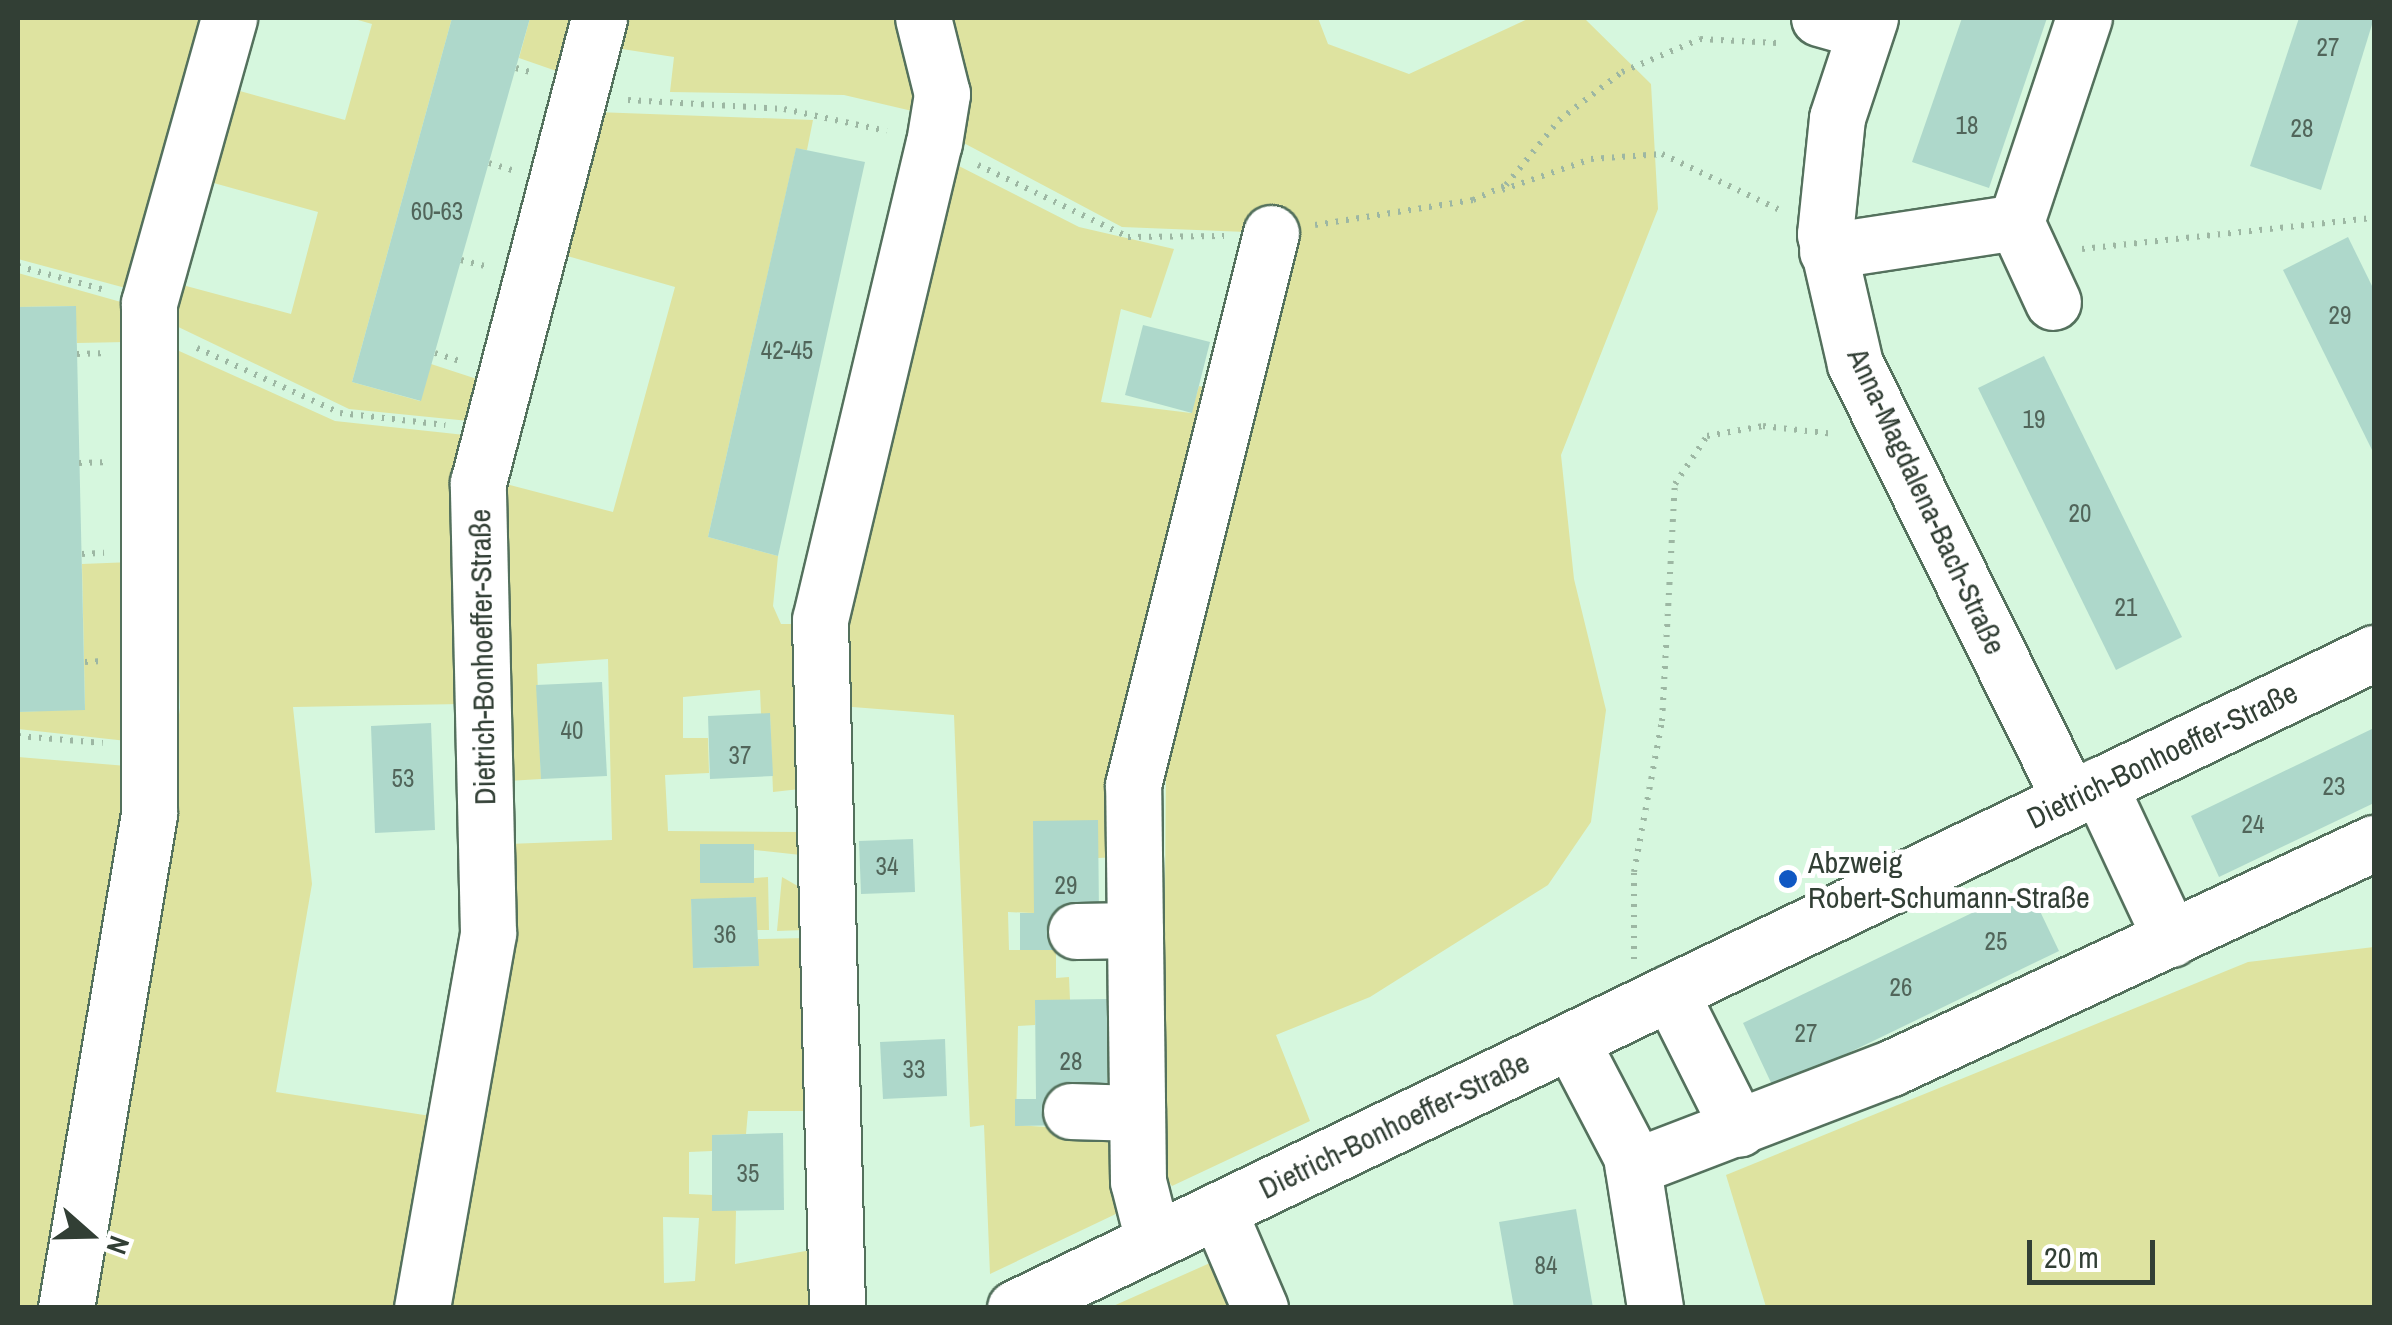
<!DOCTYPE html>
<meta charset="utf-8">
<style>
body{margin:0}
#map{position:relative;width:2392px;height:1325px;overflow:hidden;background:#d6f7de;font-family:"Archivo Narrow",sans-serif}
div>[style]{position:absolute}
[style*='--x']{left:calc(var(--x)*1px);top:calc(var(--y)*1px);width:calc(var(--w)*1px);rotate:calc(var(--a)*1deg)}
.green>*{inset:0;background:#dee3a0}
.building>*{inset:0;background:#aed8cb}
.path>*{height:6px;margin-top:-3px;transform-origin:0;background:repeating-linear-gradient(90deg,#9db7a3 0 2.5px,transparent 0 10.5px)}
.roads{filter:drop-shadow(2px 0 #54715d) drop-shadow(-2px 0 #54715d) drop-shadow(0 2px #54715d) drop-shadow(0 -2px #54715d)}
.minor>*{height:55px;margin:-27.5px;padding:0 27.5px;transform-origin:27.5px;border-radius:27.5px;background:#fff}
.dots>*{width:28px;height:28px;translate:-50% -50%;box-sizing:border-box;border:5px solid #fff;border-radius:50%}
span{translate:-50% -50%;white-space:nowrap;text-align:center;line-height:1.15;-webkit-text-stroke:10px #fff;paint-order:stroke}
.number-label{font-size:25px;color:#51655a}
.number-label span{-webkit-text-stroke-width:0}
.street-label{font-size:30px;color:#323f35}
.poi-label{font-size:30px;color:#323f35}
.left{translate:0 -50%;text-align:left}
.frame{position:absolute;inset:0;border:20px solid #323f35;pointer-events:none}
.north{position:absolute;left:40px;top:1185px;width:100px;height:100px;-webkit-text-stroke:8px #fff;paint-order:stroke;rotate:110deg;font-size:28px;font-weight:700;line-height:40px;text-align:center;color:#323f35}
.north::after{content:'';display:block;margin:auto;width:35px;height:45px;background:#323f35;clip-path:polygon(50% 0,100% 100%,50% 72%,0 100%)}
.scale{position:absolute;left:2027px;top:1240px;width:128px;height:45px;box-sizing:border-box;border:5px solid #323f35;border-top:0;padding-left:12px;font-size:30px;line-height:35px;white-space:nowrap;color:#323f35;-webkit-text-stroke:8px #fff;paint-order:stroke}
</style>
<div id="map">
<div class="green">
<div style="clip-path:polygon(18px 18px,208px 18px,133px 290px,18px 259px)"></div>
<div style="clip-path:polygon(351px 18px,452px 18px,352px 382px,420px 401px,431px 364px,480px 380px,469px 421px,349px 409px,170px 323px,175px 283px,291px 314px,318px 212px,203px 180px,229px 88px,345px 120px,372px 24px)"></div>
<div style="clip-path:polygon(530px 18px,579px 18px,565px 74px,519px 58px)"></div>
<div style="clip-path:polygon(622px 18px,905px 18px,925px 114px,844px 95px,670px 92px,674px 57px,622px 49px)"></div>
<div style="clip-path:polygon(948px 18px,1318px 18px,1328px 44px,1409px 74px,1530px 18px,1584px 18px,1651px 84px,1658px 209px,1561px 455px,1574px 579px,1606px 710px,1591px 822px,1548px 885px,1370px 997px,1276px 1035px,1310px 1121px,1172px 1186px,1163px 1174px,1166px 761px,1271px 233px,1122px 227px,958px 140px)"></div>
<div style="clip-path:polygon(evenodd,596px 112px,813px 120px,807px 150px,796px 149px,708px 537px,778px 556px,773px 606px,781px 624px,804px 624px,800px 789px,773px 792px,770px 714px,761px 714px,760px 690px,683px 697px,683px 738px,708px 738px,709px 773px,665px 775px,668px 831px,799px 832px,801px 855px,700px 844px,701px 883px,768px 877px,769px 930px,757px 930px,755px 897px,691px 900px,694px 968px,758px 966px,758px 939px,806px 938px,807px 1111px,748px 1111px,746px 1134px,712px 1135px,712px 1151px,689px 1152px,689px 1194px,712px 1195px,736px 1211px,735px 1264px,811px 1250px,812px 1307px,445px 1308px,508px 844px,612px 840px,608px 659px,537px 664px,541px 779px,506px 781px,498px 482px,613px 512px,675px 287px,557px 253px,596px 112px,663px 1217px,699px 1218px,695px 1281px,664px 1283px,663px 1217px)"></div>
<div style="clip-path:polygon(953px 163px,1079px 227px,1174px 249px,1151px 318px,1121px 309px,1101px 402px,1191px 413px,1199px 386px,1213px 390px,1134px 667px,1119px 857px,1098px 858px,1034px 913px,1008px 912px,1009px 950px,1056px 950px,1056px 978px,1069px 977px,1070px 1000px,1035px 1000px,1035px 1025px,1018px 1026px,1016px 1125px,1121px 1132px,1120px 1212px,990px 1274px,984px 1125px,970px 1127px,954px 715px,840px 706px,851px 603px)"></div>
<div style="clip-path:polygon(18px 273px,121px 302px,126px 342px,77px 343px,75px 306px,18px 307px)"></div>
<div style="clip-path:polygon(168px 346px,335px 421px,465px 435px,461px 704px,293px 707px,312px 884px,276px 1092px,437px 1117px,399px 1307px,88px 1308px,180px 708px)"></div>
<div style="clip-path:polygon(132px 562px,136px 742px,18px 729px,18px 712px,85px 709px,82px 564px)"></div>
<div style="clip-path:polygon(18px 757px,139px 767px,40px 1308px,18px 1307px)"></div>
<div style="clip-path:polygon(782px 877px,803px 889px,804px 930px,777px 931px)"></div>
<div style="clip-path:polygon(2374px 947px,2374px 1307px,1766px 1307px,1726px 1175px,2248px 962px)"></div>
<div style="clip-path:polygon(1210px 1263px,1229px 1307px,1111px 1307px)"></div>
</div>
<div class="building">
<div style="clip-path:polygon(452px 18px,530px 18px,421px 401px,352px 382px)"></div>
<div style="clip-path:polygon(1962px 18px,2047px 18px,1989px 188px,1912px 162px)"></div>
<div style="clip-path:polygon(2299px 18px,2374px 18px,2321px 190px,2250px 166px)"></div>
<div style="clip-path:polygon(796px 148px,865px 162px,778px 556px,708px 537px)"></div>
<div style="clip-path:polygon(2348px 237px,2374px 290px,2374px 454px,2283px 270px)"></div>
<div style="clip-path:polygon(76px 306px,85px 710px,18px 712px,18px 307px)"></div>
<div style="clip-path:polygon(1143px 325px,1210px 342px,1192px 413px,1125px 395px)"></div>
<div style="clip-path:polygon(2044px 356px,2182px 637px,2116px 670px,1978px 388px)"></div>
<div style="clip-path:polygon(602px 682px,607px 776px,541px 779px,536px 685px)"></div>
<div style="clip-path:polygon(770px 713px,773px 776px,710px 779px,708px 716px)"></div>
<div style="clip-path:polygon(431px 723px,435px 830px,375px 833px,371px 726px)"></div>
<div style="clip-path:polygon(2374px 728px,2374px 803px,2219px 877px,2191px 816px)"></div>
<div style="clip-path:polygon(1098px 820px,1099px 913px,1076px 950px,1020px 950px,1020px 913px,1034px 913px,1033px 821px)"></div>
<div style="clip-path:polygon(913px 839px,915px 892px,861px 894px,859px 841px)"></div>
<div style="clip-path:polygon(700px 844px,754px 844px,754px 883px,700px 883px)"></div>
<div style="clip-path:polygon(2028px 886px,2059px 951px,1774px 1089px,1743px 1023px)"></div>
<div style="clip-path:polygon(756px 897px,759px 966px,693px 968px,691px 899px)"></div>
<div style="clip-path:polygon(1107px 999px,1107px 1097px,1071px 1125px,1015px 1126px,1015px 1099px,1036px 1099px,1035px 1000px)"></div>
<div style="clip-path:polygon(945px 1039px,947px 1096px,883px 1099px,880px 1042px)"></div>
<div style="clip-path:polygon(783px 1133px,784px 1210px,712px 1211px,712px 1135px)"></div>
<div style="clip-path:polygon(1576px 1209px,1593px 1308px,1514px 1308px,1499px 1222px)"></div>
</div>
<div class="path">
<div style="--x:516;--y:68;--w:19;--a:16"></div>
<div style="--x:628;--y:100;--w:156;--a:3.3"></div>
<div style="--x:784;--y:109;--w:105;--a:12.1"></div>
<div style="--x:489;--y:163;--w:24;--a:17"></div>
<div style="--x:978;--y:165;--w:166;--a:25.6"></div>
<div style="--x:1128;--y:237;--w:96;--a:-0.6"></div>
<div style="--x:1502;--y:190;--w:94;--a:-19.2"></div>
<div style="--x:1591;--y:159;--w:71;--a:-4"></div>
<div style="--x:1662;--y:154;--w:131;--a:25.4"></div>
<div style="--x:1315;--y:225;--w:160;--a:-9"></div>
<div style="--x:1473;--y:200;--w:36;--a:-24"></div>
<div style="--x:1506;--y:185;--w:84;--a:-50.8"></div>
<div style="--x:1559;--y:120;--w:79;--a:-37.3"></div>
<div style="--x:1622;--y:72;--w:85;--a:-22.9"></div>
<div style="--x:1700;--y:39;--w:77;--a:3"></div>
<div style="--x:2082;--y:249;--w:294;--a:-6.1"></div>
<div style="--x:461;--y:260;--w:25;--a:14"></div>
<div style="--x:18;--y:266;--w:90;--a:15.4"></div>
<div style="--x:197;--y:348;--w:157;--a:24.4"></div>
<div style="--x:340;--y:413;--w:106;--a:6.5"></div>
<div style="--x:435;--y:353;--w:28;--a:18"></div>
<div style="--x:77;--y:354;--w:24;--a:-2"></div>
<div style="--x:79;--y:463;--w:24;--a:-2"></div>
<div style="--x:82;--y:554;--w:22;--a:-3"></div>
<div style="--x:85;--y:662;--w:18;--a:-3"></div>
<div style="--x:18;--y:736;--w:85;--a:4.7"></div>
<div style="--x:1634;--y:959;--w:87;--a:-90"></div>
<div style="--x:1634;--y:872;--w:154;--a:-79.5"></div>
<div style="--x:1662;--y:721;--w:237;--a:-86.9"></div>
<div style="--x:1675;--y:484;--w:58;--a:-56.3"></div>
<div style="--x:1707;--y:436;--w:57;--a:-10.1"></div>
<div style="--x:1763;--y:426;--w:72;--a:6.3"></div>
</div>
<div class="roads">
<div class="minor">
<div style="--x:1819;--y:18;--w:48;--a:15.8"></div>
<div style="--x:1870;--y:18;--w:105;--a:108.3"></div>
<div style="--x:1837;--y:118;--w:117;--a:95.9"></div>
<div style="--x:1825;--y:234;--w:133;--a:77"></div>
<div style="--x:1855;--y:364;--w:485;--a:63.7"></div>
<div style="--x:2016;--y:222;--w:88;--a:65.2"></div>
<div style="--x:1827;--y:251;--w:191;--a:-8.7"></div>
<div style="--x:2016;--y:222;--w:215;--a:-71.6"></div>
<div style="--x:2099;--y:785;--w:170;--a:64.9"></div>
<div style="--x:1076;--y:931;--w:59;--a:-1"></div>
<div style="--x:1670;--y:992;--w:153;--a:63.3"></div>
<div style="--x:1571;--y:1041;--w:130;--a:62.4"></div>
<div style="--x:1631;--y:1156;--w:154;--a:81"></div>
<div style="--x:1071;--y:1111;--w:66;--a:1.7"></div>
<div style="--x:1633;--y:1167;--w:276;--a:-21"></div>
<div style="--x:1891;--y:1068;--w:533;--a:-24.98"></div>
<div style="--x:1218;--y:1210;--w:107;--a:66.8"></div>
<div style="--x:1153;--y:1240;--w:61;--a:-104.3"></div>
<div style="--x:1138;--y:1181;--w:396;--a:-90.7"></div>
<div style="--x:1133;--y:785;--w:569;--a:-75.96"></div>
<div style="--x:66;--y:1308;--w:501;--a:-80.46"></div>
<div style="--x:149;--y:814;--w:511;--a:-90"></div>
<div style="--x:149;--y:303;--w:296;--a:-74.3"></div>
<div style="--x:422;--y:1308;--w:381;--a:-80"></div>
<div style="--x:488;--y:933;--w:450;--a:-91.3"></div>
<div style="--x:478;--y:483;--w:480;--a:-75.4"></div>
<div style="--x:837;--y:1308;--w:688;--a:-91.42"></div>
<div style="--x:820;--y:620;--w:490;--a:-76.6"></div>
<div style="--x:934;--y:143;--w:50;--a:-80.7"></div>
<div style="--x:942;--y:94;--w:78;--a:-104"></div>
<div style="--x:1015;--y:1308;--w:1509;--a:-25.73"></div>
</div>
</div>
<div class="dots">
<div style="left:1788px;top:879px;background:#1058c3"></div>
</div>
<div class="number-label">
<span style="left:2328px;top:47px">27</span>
<span style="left:1967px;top:125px">18</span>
<span style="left:2302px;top:128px">28</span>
<span style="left:437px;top:211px">60-63</span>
<span style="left:2340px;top:315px">29</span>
<span style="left:787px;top:350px">42-45</span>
<span style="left:2034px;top:419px">19</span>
<span style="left:2080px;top:513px">20</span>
<span style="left:2126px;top:607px">21</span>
<span style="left:572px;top:730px">40</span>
<span style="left:740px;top:755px">37</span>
<span style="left:403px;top:778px">53</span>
<span style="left:2334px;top:786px">23</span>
<span style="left:2253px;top:824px">24</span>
<span style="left:887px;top:866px">34</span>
<span style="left:1066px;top:885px">29</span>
<span style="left:725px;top:934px">36</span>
<span style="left:1996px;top:941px">25</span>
<span style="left:1901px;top:987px">26</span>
<span style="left:1806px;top:1033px">27</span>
<span style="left:1071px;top:1061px">28</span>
<span style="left:914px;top:1069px">33</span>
<span style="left:748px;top:1173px">35</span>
<span style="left:1546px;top:1265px">84</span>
</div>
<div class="street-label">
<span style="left:1927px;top:501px;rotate:65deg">Anna-Magdalena-Bach-Straße</span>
<span style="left:482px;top:657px;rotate:-91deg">Dietrich-Bonhoeffer-Straße</span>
<span style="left:2162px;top:755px;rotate:-26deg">Dietrich-Bonhoeffer-Straße</span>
<span style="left:1394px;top:1125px;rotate:-26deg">Dietrich-Bonhoeffer-Straße</span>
</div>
<div class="poi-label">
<span class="left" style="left:1808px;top:879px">Abzweig<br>Robert-Schumann-Straße</span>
</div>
<div class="frame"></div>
<div class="north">N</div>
<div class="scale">20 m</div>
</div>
